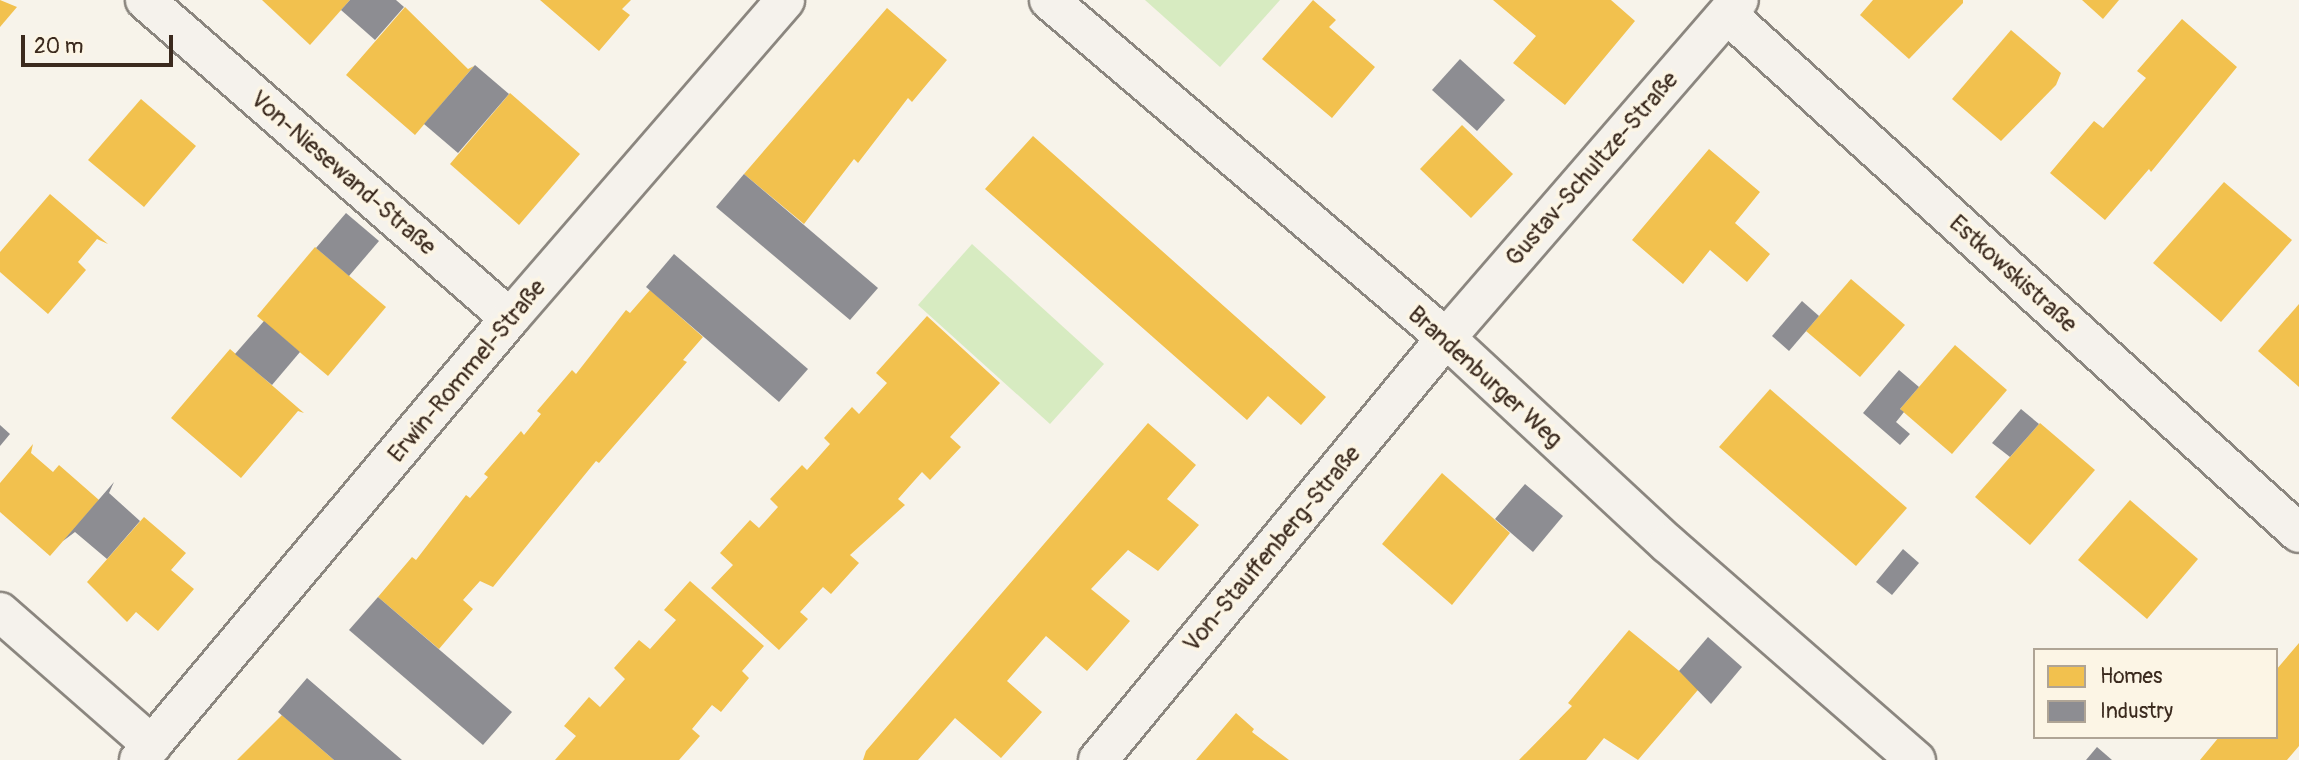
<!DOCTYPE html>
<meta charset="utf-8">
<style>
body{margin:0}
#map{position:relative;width:2299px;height:760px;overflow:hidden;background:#f7f3ea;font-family:Pangolin,sans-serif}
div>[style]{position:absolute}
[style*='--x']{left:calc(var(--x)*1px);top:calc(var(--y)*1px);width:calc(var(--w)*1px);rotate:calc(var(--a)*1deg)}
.green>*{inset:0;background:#d7ebc1}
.homes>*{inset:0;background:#f2c14e}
.industry>*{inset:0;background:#8d8d92}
.roads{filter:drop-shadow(2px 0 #8b867f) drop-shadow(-2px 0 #8b867f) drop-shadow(0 2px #8b867f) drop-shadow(0 -2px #8b867f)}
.minor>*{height:38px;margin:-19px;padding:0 19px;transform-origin:19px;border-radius:19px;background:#f5f2ec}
span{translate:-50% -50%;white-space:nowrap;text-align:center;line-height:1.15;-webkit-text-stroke:7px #fcf5e5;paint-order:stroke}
.street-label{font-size:24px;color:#3b2a1e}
.legend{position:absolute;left:2033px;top:648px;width:245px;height:91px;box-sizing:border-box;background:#fcf5e5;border:2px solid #afa495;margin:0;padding:9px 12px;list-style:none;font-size:21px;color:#3b2a1e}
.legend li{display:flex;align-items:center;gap:14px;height:35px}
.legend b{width:35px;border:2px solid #afa495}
.scale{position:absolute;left:21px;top:35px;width:152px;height:32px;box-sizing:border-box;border:4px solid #3b2a1e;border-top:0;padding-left:9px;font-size:21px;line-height:24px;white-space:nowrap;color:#3b2a1e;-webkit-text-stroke:5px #fcf5e5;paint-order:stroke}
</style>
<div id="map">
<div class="green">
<div style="clip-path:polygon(1145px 0,1280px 0,1220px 67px)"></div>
<div style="clip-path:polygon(972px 244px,1104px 364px,1050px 424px,918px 305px)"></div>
</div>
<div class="homes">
<div style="clip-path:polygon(0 0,17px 7px,0 27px)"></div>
<div style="clip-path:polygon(262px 0,350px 0,310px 45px)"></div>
<div style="clip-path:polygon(540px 0,631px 0,622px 9px,630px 15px,599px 51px)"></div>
<div style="clip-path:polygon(1313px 0,1336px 20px,1329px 27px,1375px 67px,1332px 118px,1262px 59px)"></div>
<div style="clip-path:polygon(1493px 0,1611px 0,1635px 21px,1565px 105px,1513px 63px,1536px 36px)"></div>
<div style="clip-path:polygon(1873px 0,1963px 0,1963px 3px,1909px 59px,1860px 15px)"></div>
<div style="clip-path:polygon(2082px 0,2119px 0,2103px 19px)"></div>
<div style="clip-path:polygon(405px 7px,468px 69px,474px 66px,415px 135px,346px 75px)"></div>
<div style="clip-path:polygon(887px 8px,947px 60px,912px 102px,908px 98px,858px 163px,854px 159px,804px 224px,744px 174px)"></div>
<div style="clip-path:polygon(2182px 19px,2237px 67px,2151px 172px,2149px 169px,2105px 220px,2050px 173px,2094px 121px,2103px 128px,2146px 78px,2137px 71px)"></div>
<div style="clip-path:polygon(2011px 30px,2061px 73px,2056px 85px,2001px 141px,1952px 99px)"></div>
<div style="clip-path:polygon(510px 93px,580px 154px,519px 225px,450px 164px)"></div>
<div style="clip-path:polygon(141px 99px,196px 146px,144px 207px,88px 160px)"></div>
<div style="clip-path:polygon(1462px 125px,1513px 174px,1471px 218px,1420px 169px)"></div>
<div style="clip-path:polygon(1033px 136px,1326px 397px,1301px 425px,1268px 396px,1247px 420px,985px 189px)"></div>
<div style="clip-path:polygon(1709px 149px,1760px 192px,1735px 223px,1770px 254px,1747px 282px,1710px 250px,1683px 284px,1632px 240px)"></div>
<div style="clip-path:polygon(2224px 182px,2292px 240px,2221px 322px,2153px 263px)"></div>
<div style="clip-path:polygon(50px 194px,108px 244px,97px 239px,78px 262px,86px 270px,48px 314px,0 272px,0 252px)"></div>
<div style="clip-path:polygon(315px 247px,386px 307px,328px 376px,257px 316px)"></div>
<div style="clip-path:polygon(1851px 279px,1905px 325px,1860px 377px,1806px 331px)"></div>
<div style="clip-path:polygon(650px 290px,703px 337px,683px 360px,687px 362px,599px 463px,596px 461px,493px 587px,480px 581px,463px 600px,473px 609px,439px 649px,378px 597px,412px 557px,416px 560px,466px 495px,470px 498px,488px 477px,484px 474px,521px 431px,524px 435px,541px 414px,537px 411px,572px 370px,576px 374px,626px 310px,630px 313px)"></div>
<div style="clip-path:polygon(2299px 304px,2299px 387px,2258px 351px)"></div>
<div style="clip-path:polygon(927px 316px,1000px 383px,950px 437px,961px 447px,930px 480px,922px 472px,898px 499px,905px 505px,850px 555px,859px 563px,831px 594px,823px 587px,800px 612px,808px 619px,779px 650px,711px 588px,733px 565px,720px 553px,750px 520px,759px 528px,778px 507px,770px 499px,802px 465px,807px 470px,830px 444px,824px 438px,852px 407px,859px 414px,887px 383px,876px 373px)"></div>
<div style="clip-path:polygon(1955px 345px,2007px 390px,1952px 454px,1900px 409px)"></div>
<div style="clip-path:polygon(230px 349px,304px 413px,298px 411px,241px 478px,171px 418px)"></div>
<div style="clip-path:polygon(1770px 389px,1907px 508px,1856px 566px,1719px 447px)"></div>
<div style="clip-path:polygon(1148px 423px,1196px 465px,1167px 499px,1199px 525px,1158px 571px,1128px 550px,1091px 589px,1130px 621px,1087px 671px,1046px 636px,1007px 681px,1042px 712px,1001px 758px,955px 718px,918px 760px,863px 760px,866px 751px)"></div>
<div style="clip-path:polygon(2040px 423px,2095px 470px,2030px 545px,1975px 497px)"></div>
<div style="clip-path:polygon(33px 444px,31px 453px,53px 472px,59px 465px,99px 500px,50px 556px,0 512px,0 483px)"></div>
<div style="clip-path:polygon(1442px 473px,1510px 533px,1452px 605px,1382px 544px)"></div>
<div style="clip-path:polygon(2130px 500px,2198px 559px,2147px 619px,2078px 560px)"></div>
<div style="clip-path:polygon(144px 517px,186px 553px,171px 570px,194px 589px,158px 631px,136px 612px,127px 622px,87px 582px)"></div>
<div style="clip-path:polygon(690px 581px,764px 646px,742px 671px,749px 678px,721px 712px,712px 705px,692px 729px,700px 736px,679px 760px,555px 760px,576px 736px,564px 726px,589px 697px,600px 707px,625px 679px,614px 668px,639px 640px,650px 649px,676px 620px,664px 610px)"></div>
<div style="clip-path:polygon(1629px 630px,1700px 688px,1697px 691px,1638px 760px,1604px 738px,1586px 760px,1519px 760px,1572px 706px,1568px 703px)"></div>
<div style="clip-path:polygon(2299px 643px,2299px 746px,2287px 760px,2200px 760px,2219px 737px,2276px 737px,2276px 670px)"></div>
<div style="clip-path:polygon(1236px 713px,1254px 729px,1252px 732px,1289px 760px,1196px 760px)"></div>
<div style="clip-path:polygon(282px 715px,312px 741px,334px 760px,237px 760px)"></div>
</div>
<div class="industry">
<div style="clip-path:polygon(350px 0,396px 0,404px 7px,375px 40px,341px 10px)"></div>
<div style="clip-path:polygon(1460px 59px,1505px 100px,1477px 131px,1432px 90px)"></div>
<div style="clip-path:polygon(475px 65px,509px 94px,458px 153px,424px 124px)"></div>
<div style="clip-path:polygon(744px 174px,878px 288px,850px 320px,716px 207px)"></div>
<div style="clip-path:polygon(346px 213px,379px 241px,349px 276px,316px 248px)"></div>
<div style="clip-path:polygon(674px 254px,808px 369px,779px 402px,646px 287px)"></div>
<div style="clip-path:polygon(1802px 301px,1819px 316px,1789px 351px,1772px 336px)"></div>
<div style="clip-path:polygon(264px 321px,300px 352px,272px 385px,235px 354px)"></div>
<div style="clip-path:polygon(1899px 370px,1919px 387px,1900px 409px,1904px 412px,1896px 422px,1910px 434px,1900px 445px,1863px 413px)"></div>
<div style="clip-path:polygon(2021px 409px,2039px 424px,2010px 457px,1992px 443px)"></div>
<div style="clip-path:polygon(0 425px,10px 434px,0 446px)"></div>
<div style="clip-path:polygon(114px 482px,109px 493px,140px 521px,107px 559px,75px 532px,63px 541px)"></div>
<div style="clip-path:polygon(1525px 484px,1563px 516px,1533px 552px,1495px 519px)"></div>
<div style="clip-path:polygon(1903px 549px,1919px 563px,1892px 595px,1876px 582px)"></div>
<div style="clip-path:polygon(378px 597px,512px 712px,483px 745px,349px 630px)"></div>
<div style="clip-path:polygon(1708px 637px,1742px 667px,1711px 704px,1679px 671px)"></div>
<div style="clip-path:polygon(307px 678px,374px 736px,402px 760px,334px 760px,312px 741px,278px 712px)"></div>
<div style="clip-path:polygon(2097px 747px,2112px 760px,2086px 760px)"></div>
</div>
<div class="roads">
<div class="minor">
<div style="--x:145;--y:0;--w:484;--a:41.1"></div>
<div style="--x:1049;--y:0;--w:521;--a:40.41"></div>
<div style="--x:1446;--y:338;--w:303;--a:42.9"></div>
<div style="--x:1668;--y:544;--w:329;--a:41.1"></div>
<div style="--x:1727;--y:14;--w:772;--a:42.22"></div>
<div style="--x:0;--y:612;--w:202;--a:41.2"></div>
<div style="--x:139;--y:760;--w:577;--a:-49.99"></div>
<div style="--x:510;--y:318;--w:420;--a:-49.1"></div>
<div style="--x:1098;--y:760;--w:547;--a:-50.49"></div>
<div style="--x:1446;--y:338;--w:447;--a:-49.1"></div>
</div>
</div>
<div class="street-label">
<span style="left:1592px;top:169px;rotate:-49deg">Gustav-Schultze-Straße</span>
<span style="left:343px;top:173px;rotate:41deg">Von-Niesewand-Straße</span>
<span style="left:2013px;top:274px;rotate:42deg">Estkowskistraße</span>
<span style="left:467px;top:371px;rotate:-50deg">Erwin-Rommel-Straße</span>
<span style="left:1485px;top:377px;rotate:42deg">Brandenburger Weg</span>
<span style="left:1272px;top:549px;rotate:-50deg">Von-Stauffenberg-Straße</span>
</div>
<ul class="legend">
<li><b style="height:19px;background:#f2c14e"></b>Homes</li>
<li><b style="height:19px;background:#8d8d92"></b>Industry</li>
</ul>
<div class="scale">20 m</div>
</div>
